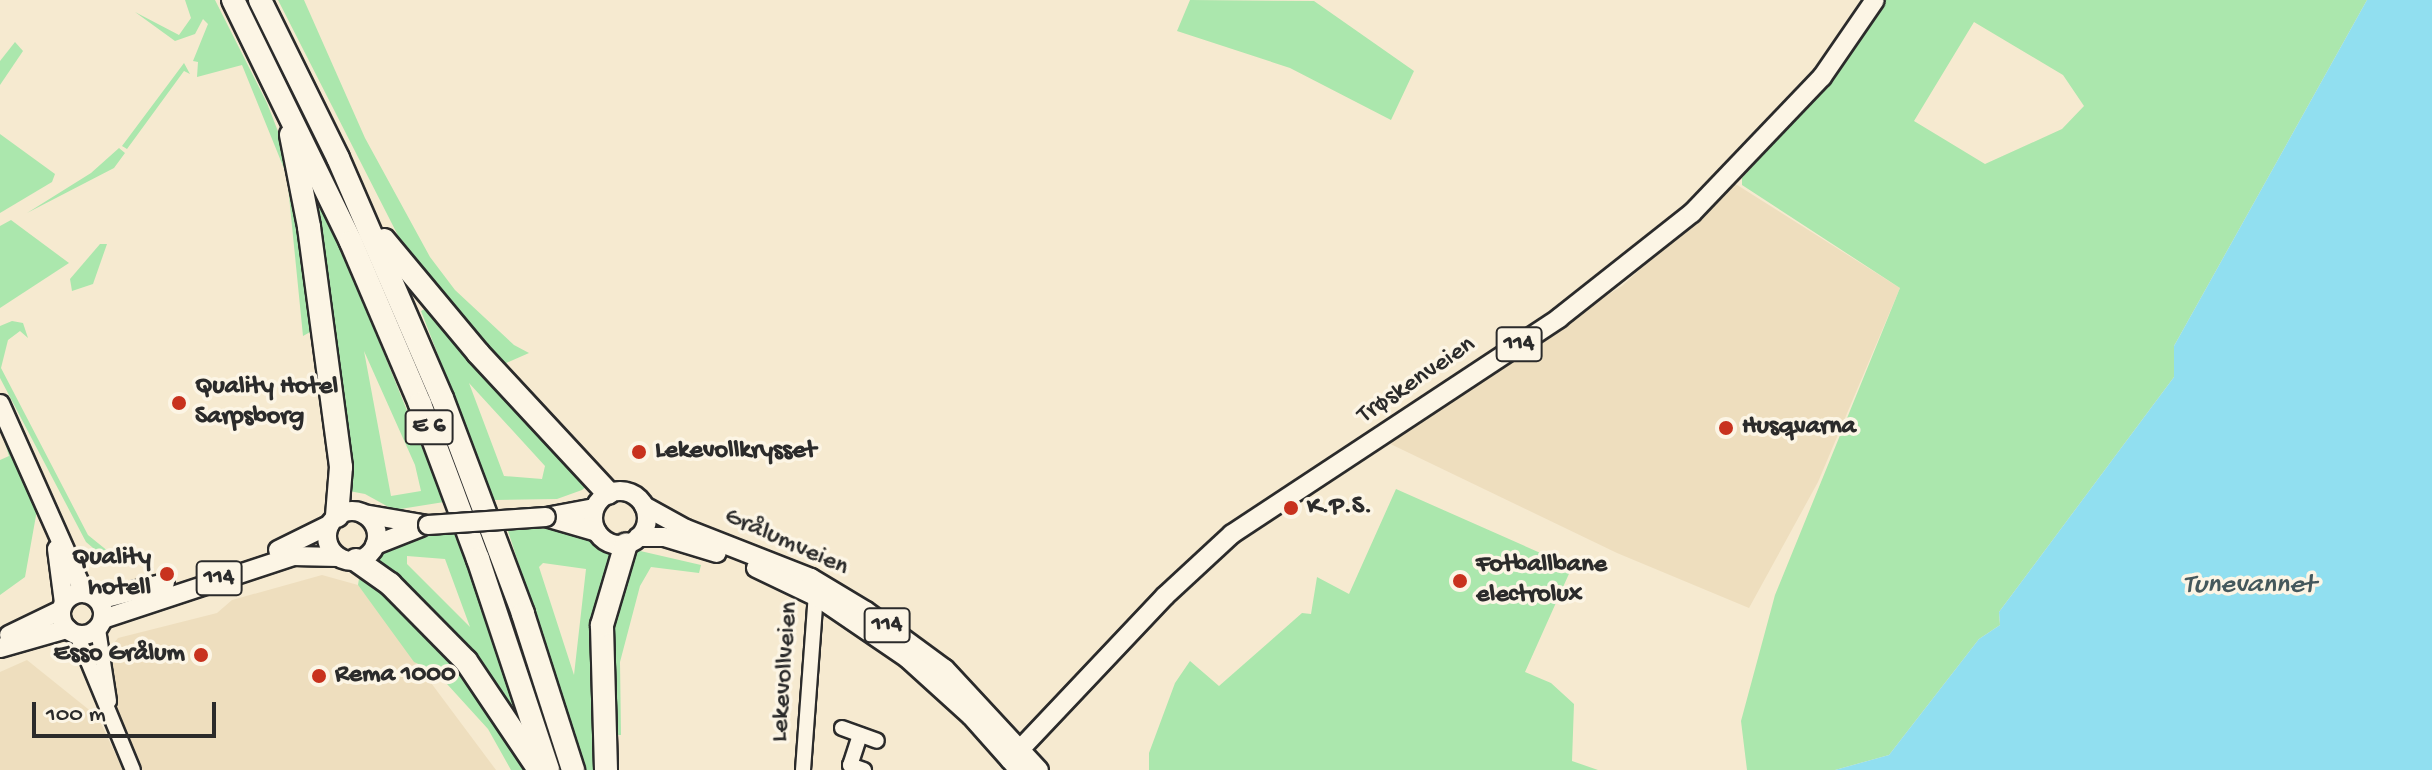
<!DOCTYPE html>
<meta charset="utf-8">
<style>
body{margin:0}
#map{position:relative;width:2432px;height:770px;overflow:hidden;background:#f6ead0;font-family:"Gochi Hand",sans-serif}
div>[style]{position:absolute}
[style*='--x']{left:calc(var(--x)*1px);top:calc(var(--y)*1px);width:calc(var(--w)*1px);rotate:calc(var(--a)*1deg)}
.built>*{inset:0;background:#eedebe}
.green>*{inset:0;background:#abe7ad}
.water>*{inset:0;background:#91dff0}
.roads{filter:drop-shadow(2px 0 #2b2b2b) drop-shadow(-2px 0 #2b2b2b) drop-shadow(0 2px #2b2b2b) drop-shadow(0 -2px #2b2b2b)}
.minor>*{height:14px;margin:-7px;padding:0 7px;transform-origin:7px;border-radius:7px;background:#fcf5e5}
.major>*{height:18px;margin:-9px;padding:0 9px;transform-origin:9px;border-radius:9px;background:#fcf5e5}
.major>.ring{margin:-9px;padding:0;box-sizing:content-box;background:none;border:18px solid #fcf5e5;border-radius:50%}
.highway>*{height:22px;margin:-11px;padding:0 11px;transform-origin:11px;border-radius:11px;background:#fcf5e5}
.bridges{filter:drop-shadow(2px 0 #2b2b2b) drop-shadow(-2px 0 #2b2b2b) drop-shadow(0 2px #2b2b2b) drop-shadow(0 -2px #2b2b2b)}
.major-bridge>*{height:18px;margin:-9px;padding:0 9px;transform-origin:9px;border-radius:9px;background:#fcf5e5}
.dots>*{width:22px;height:22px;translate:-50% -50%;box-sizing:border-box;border:4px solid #fcf5e5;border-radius:50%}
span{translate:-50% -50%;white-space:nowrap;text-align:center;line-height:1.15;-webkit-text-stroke:7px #fcf5e5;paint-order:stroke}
.shield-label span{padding:2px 6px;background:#fcf5e5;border:2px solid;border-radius:6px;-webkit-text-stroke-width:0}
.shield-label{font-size:24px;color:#2b2b2b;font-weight:700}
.street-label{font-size:26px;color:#2b2b2b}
.poi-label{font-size:26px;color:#2b2b2b;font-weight:700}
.left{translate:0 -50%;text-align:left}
.right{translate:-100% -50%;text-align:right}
.water-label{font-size:28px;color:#44585c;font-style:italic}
.scale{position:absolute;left:32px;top:702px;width:184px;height:36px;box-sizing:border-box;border:4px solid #2b2b2b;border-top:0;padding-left:10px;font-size:24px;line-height:28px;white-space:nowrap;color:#2b2b2b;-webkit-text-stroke:6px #fcf5e5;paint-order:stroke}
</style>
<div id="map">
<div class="built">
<div style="clip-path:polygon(1734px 183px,1900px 288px,1818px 482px,1749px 608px,1617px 553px,1378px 438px,1622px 286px)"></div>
<div style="clip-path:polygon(322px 575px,358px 585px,496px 770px,133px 770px,109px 705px,118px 702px,107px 652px,118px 638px,217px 613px,232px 600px)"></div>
<div style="clip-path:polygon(27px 660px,98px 717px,123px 770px,0 770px,0 672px)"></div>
</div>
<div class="green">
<div style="clip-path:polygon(185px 0,215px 0,267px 103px,289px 160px,312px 331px,303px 336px,287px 176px,242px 65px,197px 77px,198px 62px,193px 61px,208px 24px,203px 19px,195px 34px,175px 41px,135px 12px,179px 35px,191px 18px)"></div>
<div style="clip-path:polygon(278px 0,304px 0,365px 138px,430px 257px,455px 290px,514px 345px,529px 353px,504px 364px,484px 350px,413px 265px)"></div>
<div style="clip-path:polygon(1190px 0,1314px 1px,1414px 71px,1391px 120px,1290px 68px,1177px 31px)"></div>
<div style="clip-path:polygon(evenodd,1875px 0,2367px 0,2174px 346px,2174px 377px,1999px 612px,2000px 625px,1979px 639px,1889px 755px,1835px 770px,1747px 770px,1741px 721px,1775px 595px,1900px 288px,1742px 185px,1742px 178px,1828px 83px,1875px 0,1974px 22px,2063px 75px,2084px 106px,2062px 129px,1985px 164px,1914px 121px,1974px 22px)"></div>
<div style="clip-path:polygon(15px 42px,23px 51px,0 85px,0 61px)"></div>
<div style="clip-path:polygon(184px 63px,190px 74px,184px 71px,127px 149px,122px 146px)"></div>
<div style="clip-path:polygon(0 134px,55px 174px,52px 182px,0 213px)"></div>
<div style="clip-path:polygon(119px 148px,125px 153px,114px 168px,27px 213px,91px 173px)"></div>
<div style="clip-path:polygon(evenodd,319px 201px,355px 282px,444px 502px,394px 510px,365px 494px,349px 491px,311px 202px,319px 201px,364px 351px,415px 465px,421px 491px,391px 496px,364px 351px)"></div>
<div style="clip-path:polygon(11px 220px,69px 263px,0 308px,0 226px)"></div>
<div style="clip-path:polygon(100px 244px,107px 244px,93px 284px,72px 291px,70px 279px)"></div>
<div style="clip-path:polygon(evenodd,430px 306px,588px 485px,582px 490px,557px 499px,494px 500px,421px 311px,430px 306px,469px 383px,545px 466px,542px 479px,504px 476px,469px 383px)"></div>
<div style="clip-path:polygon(12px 321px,23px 323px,28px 338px,20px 331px,8px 340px,1px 368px,88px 535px,109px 552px,105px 558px,86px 542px,0 378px,0 326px)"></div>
<div style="clip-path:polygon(0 428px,37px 510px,25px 577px,0 595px,0 460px,9px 456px)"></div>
<div style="clip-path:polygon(1396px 489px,1572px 567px,1525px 672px,1551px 683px,1574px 704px,1572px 761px,1598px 770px,1149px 770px,1149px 753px,1175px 683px,1190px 661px,1219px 686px,1302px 613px,1311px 614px,1317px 577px,1349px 594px)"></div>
<div style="clip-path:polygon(evenodd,507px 528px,562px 529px,613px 551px,596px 627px,602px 770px,585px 770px,507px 528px,543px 563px,586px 569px,574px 675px,539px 567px,543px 563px)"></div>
<div style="clip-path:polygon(evenodd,456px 531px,524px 734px,375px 561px,388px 546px,405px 538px,456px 531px,407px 556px,445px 559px,470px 627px,407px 564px,407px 556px)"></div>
<div style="clip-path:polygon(636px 550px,701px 565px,699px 573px,651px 567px,640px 586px,620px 662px,621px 735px,610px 735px,610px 623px)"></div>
<div style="clip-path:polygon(360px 572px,381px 583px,463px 668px,528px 770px,511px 770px,488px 729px,437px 673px,414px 662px,358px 585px)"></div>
</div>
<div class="water">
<div style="clip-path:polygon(2367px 0,2432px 0,2432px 770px,1835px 770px,1889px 755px,1979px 639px,2000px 625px,1999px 612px,2174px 377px,2174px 346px)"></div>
</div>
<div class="roads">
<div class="minor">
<div style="--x:98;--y:629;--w:73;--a:81.3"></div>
<div style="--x:77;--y:635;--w:146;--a:67.5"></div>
<div style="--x:842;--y:728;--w:37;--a:20"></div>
<div style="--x:860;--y:735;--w:32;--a:108"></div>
<div style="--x:850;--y:765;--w:15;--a:20"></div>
<div style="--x:803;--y:770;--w:178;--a:-85.8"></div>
</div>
<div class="major">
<div style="--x:0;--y:404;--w:207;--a:66"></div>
<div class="ring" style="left:593px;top:491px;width:36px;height:36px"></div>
<div style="--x:644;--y:506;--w:48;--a:28.7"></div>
<div style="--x:686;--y:529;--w:134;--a:21.4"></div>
<div style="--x:811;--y:578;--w:64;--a:31"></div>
<div style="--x:866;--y:611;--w:98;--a:36.3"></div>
<div style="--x:945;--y:669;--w:138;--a:47.1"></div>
<div class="ring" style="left:327px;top:511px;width:32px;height:32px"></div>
<div style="--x:364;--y:514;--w:65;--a:9.8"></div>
<div style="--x:546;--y:517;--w:53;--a:16.4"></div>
<div style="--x:546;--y:517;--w:49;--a:-10.6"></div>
<div style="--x:638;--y:537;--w:26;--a:0"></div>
<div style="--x:664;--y:537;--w:55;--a:16.8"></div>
<div style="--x:375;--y:545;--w:49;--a:-21.4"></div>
<div style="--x:57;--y:549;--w:54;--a:82.6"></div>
<div style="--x:278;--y:550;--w:57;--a:-26.1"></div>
<div style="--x:756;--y:568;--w:70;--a:25.5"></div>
<div style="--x:819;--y:598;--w:107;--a:34.3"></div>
<div style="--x:907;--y:658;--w:86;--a:42.2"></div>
<div style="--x:971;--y:716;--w:72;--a:48.4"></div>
<div class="ring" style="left:61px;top:593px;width:24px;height:24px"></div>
<div style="--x:98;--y:600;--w:69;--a:-14.2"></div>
<div style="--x:103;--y:619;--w:200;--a:-18.3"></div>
<div style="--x:293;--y:556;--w:45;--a:1.3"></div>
<div style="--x:9;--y:635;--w:58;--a:-25.7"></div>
<div style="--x:0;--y:648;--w:70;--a:-15.8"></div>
<div style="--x:1010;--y:760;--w:226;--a:-46.6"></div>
<div style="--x:1165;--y:596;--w:91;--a:-42.8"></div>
<div style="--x:1232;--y:534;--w:392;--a:-33.4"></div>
<div style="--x:1559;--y:318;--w:169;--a:-38.3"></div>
<div style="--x:1692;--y:213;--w:188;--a:-46.3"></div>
<div style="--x:1822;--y:77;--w:93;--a:-55.5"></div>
</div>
<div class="highway">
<div style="--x:233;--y:0;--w:269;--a:64"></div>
<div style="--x:351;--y:242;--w:176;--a:66.9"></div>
<div style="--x:420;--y:404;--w:165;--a:69.5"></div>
<div style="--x:478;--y:559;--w:222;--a:71.6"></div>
<div style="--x:260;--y:0;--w:176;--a:63.7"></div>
<div style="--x:338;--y:158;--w:262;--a:66.6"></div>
<div style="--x:442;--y:398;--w:231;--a:69.4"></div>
<div style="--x:523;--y:614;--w:164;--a:72.2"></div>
<div style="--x:291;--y:135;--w:94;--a:78.9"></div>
<div style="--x:309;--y:227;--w:242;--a:82.4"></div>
<div style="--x:341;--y:467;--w:49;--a:94.7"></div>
<div style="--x:384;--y:240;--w:147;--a:50.2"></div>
<div style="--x:478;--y:353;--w:191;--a:47.1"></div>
<div style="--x:356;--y:560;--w:42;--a:35.2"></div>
<div style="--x:390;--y:584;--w:108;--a:45.4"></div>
<div style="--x:466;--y:661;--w:129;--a:56.1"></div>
<div style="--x:606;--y:770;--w:145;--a:-91.6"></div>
<div style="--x:602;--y:625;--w:84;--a:-73.5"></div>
</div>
</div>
<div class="bridges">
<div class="major-bridge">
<div style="--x:428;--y:525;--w:118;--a:-3.9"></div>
</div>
</div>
<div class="dots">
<div style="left:179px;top:403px;background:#c8321e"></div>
<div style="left:1726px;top:428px;background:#c8321e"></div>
<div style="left:639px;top:452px;background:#c8321e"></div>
<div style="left:1291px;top:508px;background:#c8321e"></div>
<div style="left:167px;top:574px;background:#c8321e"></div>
<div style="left:1460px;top:581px;background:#c8321e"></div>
<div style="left:201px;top:655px;background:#c8321e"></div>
<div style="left:319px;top:676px;background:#c8321e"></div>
</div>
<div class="shield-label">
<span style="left:1519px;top:344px">114</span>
<span style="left:429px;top:427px">E 6</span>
<span style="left:219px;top:578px">114</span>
<span style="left:887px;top:625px">114</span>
</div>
<div class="street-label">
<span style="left:1417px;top:381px;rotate:-34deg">Trøskenveien</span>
<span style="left:786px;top:543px;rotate:24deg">Grålumveien</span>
<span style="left:786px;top:672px;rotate:-86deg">Lekevollveien</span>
</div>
<div class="poi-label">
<span class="left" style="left:195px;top:403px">Quality Hotel<br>Sarpsborg</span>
<span class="left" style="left:1742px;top:428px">Husqvarna</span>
<span class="left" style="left:655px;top:452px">Lekevollkrysset</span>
<span class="left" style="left:1307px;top:508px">K.P.S.</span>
<span class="right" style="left:151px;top:574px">Quality<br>hotell</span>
<span class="left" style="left:1476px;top:581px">Fotballbane<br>electrolux</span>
<span class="right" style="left:185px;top:655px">Esso Grålum</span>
<span class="left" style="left:335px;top:676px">Rema 1000</span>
</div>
<div class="water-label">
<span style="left:2249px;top:586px">Tunevannet</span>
</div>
<div class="scale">100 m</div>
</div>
